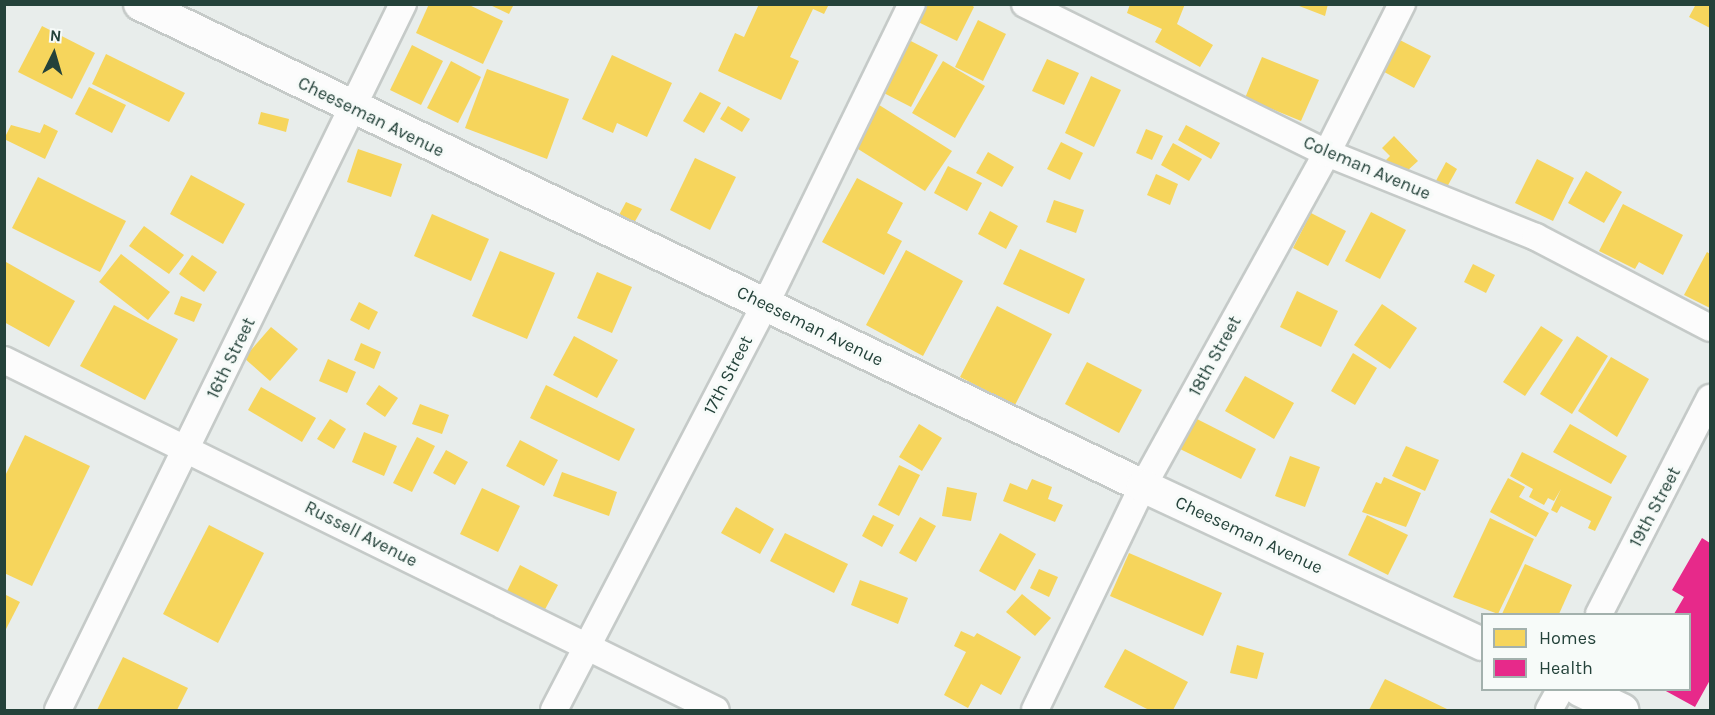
<!DOCTYPE html>
<style>
body{margin:0}
#map{position:relative;width:1715px;height:715px;overflow:hidden;background:#e8edeb;font-family:Karla,sans-serif}
div>[style]{position:absolute}
[style*='--x']{left:calc(var(--x)*1px);top:calc(var(--y)*1px);width:calc(var(--w)*1px);rotate:calc(var(--a)*1deg)}
.homes>*{inset:0;background:#f6d55c}
.health>*{inset:0;background:#e7298a}
.roads{filter:drop-shadow(2px 0 #c5cac8) drop-shadow(-2px 0 #c5cac8) drop-shadow(0 2px #c5cac8) drop-shadow(0 -2px #c5cac8)}
.minor>*{height:26px;margin:-13px;padding:0 13px;transform-origin:13px;border-radius:13px;background:#fcfcfc}
.tertiary>*{height:32px;margin:-16px;padding:0 16px;transform-origin:16px;border-radius:16px;background:#fcfcfc}
span{translate:-50% -50%;white-space:nowrap;text-align:center;line-height:1.15;-webkit-text-stroke:6px #f7fbf9;paint-order:stroke}
.street-label{font-size:18px;color:#24423a}
.frame{position:absolute;inset:0;border:6px solid #24423a;pointer-events:none}
.legend{position:absolute;left:1481px;top:613px;width:210px;height:78px;box-sizing:border-box;background:#f7fbf9;border:2px solid #a3b1ad;margin:0;padding:8px 10px;list-style:none;font-size:18px;color:#24423a}
.legend li{display:flex;align-items:center;gap:12px;height:30px}
.legend b{width:30px;border:2px solid #a3b1ad}
.north{position:absolute;left:24px;top:24px;width:60px;height:60px;-webkit-text-stroke:4px #f7fbf9;paint-order:stroke;rotate:5deg;font-size:16px;font-weight:700;line-height:24px;text-align:center;color:#24423a}
.north::after{content:'';display:block;margin:auto;width:21px;height:27px;background:#24423a;clip-path:polygon(50% 0,100% 100%,50% 72%,0 100%)}
</style>
<div id="map">
<div class="homes">
<div style="clip-path:polygon(429px 4px,467px 4px,503px 21px,483px 64px,416px 33px)"></div>
<div style="clip-path:polygon(488px 4px,514px 4px,509px 14px)"></div>
<div style="clip-path:polygon(759px 4px,829px 4px,824px 14px,813px 9px,790px 57px,799px 61px,781px 100px,718px 71px,735px 33px,744px 37px)"></div>
<div style="clip-path:polygon(922px 4px,970px 4px,974px 7px,957px 41px,914px 20px)"></div>
<div style="clip-path:polygon(1130px 4px,1185px 4px,1177px 24px,1213px 45px,1200px 67px,1155px 42px,1162px 29px,1127px 13px)"></div>
<div style="clip-path:polygon(1294px 4px,1328px 4px,1325px 16px)"></div>
<div style="clip-path:polygon(1696px 4px,1710px 4px,1710px 28px,1689px 17px)"></div>
<div style="clip-path:polygon(978px 20px,1006px 34px,983px 81px,955px 67px)"></div>
<div style="clip-path:polygon(42px 26px,95px 53px,72px 99px,18px 72px)"></div>
<div style="clip-path:polygon(1392px 36px,1431px 56px,1414px 88px,1375px 67px)"></div>
<div style="clip-path:polygon(903px 37px,938px 55px,911px 107px,876px 89px)"></div>
<div style="clip-path:polygon(412px 45px,443px 61px,421px 105px,390px 90px)"></div>
<div style="clip-path:polygon(106px 54px,185px 93px,169px 122px,92px 84px)"></div>
<div style="clip-path:polygon(612px 55px,672px 83px,647px 137px,617px 123px,613px 133px,582px 119px)"></div>
<div style="clip-path:polygon(1262px 57px,1319px 80px,1301px 121px,1245px 98px)"></div>
<div style="clip-path:polygon(1047px 59px,1079px 73px,1064px 105px,1032px 91px)"></div>
<div style="clip-path:polygon(451px 61px,481px 77px,458px 123px,427px 108px)"></div>
<div style="clip-path:polygon(943px 61px,985px 86px,955px 138px,912px 113px)"></div>
<div style="clip-path:polygon(487px 69px,569px 99px,547px 159px,465px 128px)"></div>
<div style="clip-path:polygon(1091px 76px,1121px 90px,1094px 147px,1065px 133px)"></div>
<div style="clip-path:polygon(89px 87px,126px 105px,112px 133px,75px 114px)"></div>
<div style="clip-path:polygon(700px 92px,721px 103px,704px 133px,683px 121px)"></div>
<div style="clip-path:polygon(876px 103px,952px 151px,925px 191px,850px 144px)"></div>
<div style="clip-path:polygon(728px 106px,750px 119px,742px 132px,720px 119px)"></div>
<div style="clip-path:polygon(261px 112px,289px 119px,286px 132px,258px 124px)"></div>
<div style="clip-path:polygon(44px 124px,58px 131px,45px 159px,4px 139px,11px 125px,40px 133px)"></div>
<div style="clip-path:polygon(1186px 125px,1220px 143px,1211px 159px,1178px 140px)"></div>
<div style="clip-path:polygon(1146px 129px,1163px 136px,1152px 160px,1136px 153px)"></div>
<div style="clip-path:polygon(1394px 136px,1418px 161px,1397px 180px,1382px 164px,1390px 156px,1382px 148px)"></div>
<div style="clip-path:polygon(1061px 142px,1083px 153px,1070px 180px,1047px 169px)"></div>
<div style="clip-path:polygon(1173px 143px,1202px 159px,1189px 181px,1161px 165px)"></div>
<div style="clip-path:polygon(358px 149px,402px 164px,391px 197px,347px 182px)"></div>
<div style="clip-path:polygon(988px 152px,1014px 167px,1002px 187px,976px 173px)"></div>
<div style="clip-path:polygon(695px 158px,736px 177px,710px 230px,670px 210px)"></div>
<div style="clip-path:polygon(1537px 159px,1574px 178px,1553px 221px,1515px 203px)"></div>
<div style="clip-path:polygon(1446px 162px,1457px 169px,1442px 196px,1431px 190px)"></div>
<div style="clip-path:polygon(948px 166px,982px 183px,967px 211px,934px 193px)"></div>
<div style="clip-path:polygon(1586px 171px,1622px 192px,1604px 223px,1568px 203px)"></div>
<div style="clip-path:polygon(1156px 174px,1178px 184px,1170px 205px,1147px 195px)"></div>
<div style="clip-path:polygon(191px 175px,245px 204px,223px 244px,170px 214px)"></div>
<div style="clip-path:polygon(38px 177px,126px 221px,100px 272px,12px 228px)"></div>
<div style="clip-path:polygon(857px 178px,903px 203px,887px 233px,902px 241px,884px 275px,822px 242px)"></div>
<div style="clip-path:polygon(1054px 200px,1084px 210px,1076px 233px,1046px 222px)"></div>
<div style="clip-path:polygon(626px 202px,642px 209px,634px 223px,619px 215px)"></div>
<div style="clip-path:polygon(1623px 204px,1683px 235px,1663px 275px,1639px 262px,1635px 269px,1599px 251px)"></div>
<div style="clip-path:polygon(990px 211px,1018px 226px,1006px 249px,978px 234px)"></div>
<div style="clip-path:polygon(1371px 212px,1406px 230px,1380px 279px,1345px 261px)"></div>
<div style="clip-path:polygon(1311px 213px,1346px 231px,1328px 266px,1293px 248px)"></div>
<div style="clip-path:polygon(432px 214px,489px 239px,471px 281px,414px 256px)"></div>
<div style="clip-path:polygon(144px 226px,184px 255px,169px 274px,129px 246px)"></div>
<div style="clip-path:polygon(1020px 249px,1085px 279px,1069px 314px,1003px 284px)"></div>
<div style="clip-path:polygon(906px 250px,963px 281px,923px 356px,866px 325px)"></div>
<div style="clip-path:polygon(500px 251px,555px 273px,527px 339px,472px 316px)"></div>
<div style="clip-path:polygon(1707px 252px,1710px 254px,1710px 308px,1684px 295px)"></div>
<div style="clip-path:polygon(121px 254px,170px 292px,148px 320px,99px 282px)"></div>
<div style="clip-path:polygon(192px 255px,217px 272px,204px 292px,179px 274px)"></div>
<div style="clip-path:polygon(6px 262px,75px 301px,49px 347px,4px 322px)"></div>
<div style="clip-path:polygon(1473px 264px,1495px 275px,1486px 293px,1464px 282px)"></div>
<div style="clip-path:polygon(597px 272px,632px 287px,612px 333px,577px 318px)"></div>
<div style="clip-path:polygon(1297px 291px,1338px 311px,1321px 347px,1280px 327px)"></div>
<div style="clip-path:polygon(181px 296px,202px 304px,194px 322px,174px 314px)"></div>
<div style="clip-path:polygon(359px 302px,378px 312px,369px 330px,350px 320px)"></div>
<div style="clip-path:polygon(1382px 304px,1417px 328px,1390px 369px,1354px 345px)"></div>
<div style="clip-path:polygon(114px 305px,178px 339px,145px 400px,80px 366px)"></div>
<div style="clip-path:polygon(997px 306px,1052px 334px,1015px 405px,960px 377px)"></div>
<div style="clip-path:polygon(1541px 326px,1563px 340px,1525px 396px,1503px 382px)"></div>
<div style="clip-path:polygon(271px 327px,298px 349px,270px 381px,244px 358px)"></div>
<div style="clip-path:polygon(574px 336px,618px 360px,597px 398px,553px 375px)"></div>
<div style="clip-path:polygon(1577px 336px,1608px 356px,1572px 414px,1540px 394px)"></div>
<div style="clip-path:polygon(361px 343px,381px 352px,374px 369px,354px 360px)"></div>
<div style="clip-path:polygon(1353px 353px,1377px 368px,1355px 405px,1331px 391px)"></div>
<div style="clip-path:polygon(1611px 357px,1649px 379px,1617px 437px,1578px 411px)"></div>
<div style="clip-path:polygon(328px 359px,356px 372px,347px 393px,319px 381px)"></div>
<div style="clip-path:polygon(1087px 362px,1142px 390px,1119px 433px,1065px 404px)"></div>
<div style="clip-path:polygon(1245px 376px,1294px 403px,1274px 439px,1225px 411px)"></div>
<div style="clip-path:polygon(379px 385px,398px 398px,385px 417px,366px 404px)"></div>
<div style="clip-path:polygon(546px 385px,635px 429px,619px 461px,530px 418px)"></div>
<div style="clip-path:polygon(261px 387px,316px 418px,302px 442px,248px 410px)"></div>
<div style="clip-path:polygon(420px 404px,449px 415px,442px 434px,412px 424px)"></div>
<div style="clip-path:polygon(1195px 418px,1256px 449px,1241px 479px,1180px 449px)"></div>
<div style="clip-path:polygon(330px 419px,346px 429px,334px 449px,317px 439px)"></div>
<div style="clip-path:polygon(919px 424px,942px 438px,922px 471px,899px 457px)"></div>
<div style="clip-path:polygon(1570px 424px,1627px 456px,1611px 484px,1553px 452px)"></div>
<div style="clip-path:polygon(364px 432px,397px 446px,384px 476px,352px 462px)"></div>
<div style="clip-path:polygon(25px 435px,90px 466px,32px 586px,4px 573px,4px 478px)"></div>
<div style="clip-path:polygon(417px 437px,435px 446px,412px 492px,393px 483px)"></div>
<div style="clip-path:polygon(520px 440px,558px 460px,544px 486px,506px 466px)"></div>
<div style="clip-path:polygon(1406px 446px,1439px 460px,1425px 491px,1392px 476px)"></div>
<div style="clip-path:polygon(446px 450px,468px 462px,455px 485px,433px 473px)"></div>
<div style="clip-path:polygon(1522px 452px,1612px 497px,1595px 531px,1588px 528px,1591px 521px,1561px 506px,1557px 513px,1551px 510px,1561px 489px,1554px 501px,1548px 498px,1544px 505px,1529px 497px,1533px 489px,1510px 476px)"></div>
<div style="clip-path:polygon(1290px 456px,1320px 467px,1305px 507px,1275px 496px)"></div>
<div style="clip-path:polygon(899px 465px,920px 475px,899px 516px,878px 505px)"></div>
<div style="clip-path:polygon(562px 472px,617px 492px,609px 516px,553px 496px)"></div>
<div style="clip-path:polygon(1384px 477px,1421px 493px,1406px 527px,1362px 512px,1376px 482px,1381px 484px)"></div>
<div style="clip-path:polygon(1508px 478px,1525px 487px,1519px 497px,1549px 513px,1536px 537px,1490px 512px)"></div>
<div style="clip-path:polygon(1032px 479px,1052px 487px,1048px 499px,1063px 505px,1055px 522px,1003px 501px,1010px 483px,1027px 490px)"></div>
<div style="clip-path:polygon(947px 487px,977px 493px,971px 521px,942px 516px)"></div>
<div style="clip-path:polygon(482px 488px,520px 506px,498px 552px,460px 534px)"></div>
<div style="clip-path:polygon(736px 507px,774px 529px,760px 554px,721px 533px)"></div>
<div style="clip-path:polygon(873px 515px,894px 525px,882px 547px,862px 536px)"></div>
<div style="clip-path:polygon(1367px 515px,1408px 535px,1388px 575px,1348px 555px)"></div>
<div style="clip-path:polygon(920px 517px,936px 526px,916px 562px,899px 553px)"></div>
<div style="clip-path:polygon(1490px 518px,1534px 539px,1498px 614px,1453px 597px)"></div>
<div style="clip-path:polygon(209px 525px,264px 553px,218px 643px,163px 614px)"></div>
<div style="clip-path:polygon(785px 533px,848px 564px,834px 593px,770px 561px)"></div>
<div style="clip-path:polygon(1000px 533px,1036px 554px,1015px 591px,979px 571px)"></div>
<div style="clip-path:polygon(1129px 553px,1222px 593px,1203px 636px,1110px 596px)"></div>
<div style="clip-path:polygon(1525px 564px,1572px 585px,1559px 614px,1502px 614px)"></div>
<div style="clip-path:polygon(520px 565px,558px 585px,542px 615px,505px 595px)"></div>
<div style="clip-path:polygon(1039px 569px,1058px 577px,1049px 597px,1030px 588px)"></div>
<div style="clip-path:polygon(860px 580px,908px 598px,898px 624px,851px 605px)"></div>
<div style="clip-path:polygon(4px 594px,20px 602px,4px 633px)"></div>
<div style="clip-path:polygon(1022px 594px,1051px 618px,1035px 636px,1006px 612px)"></div>
<div style="clip-path:polygon(961px 631px,974px 637px,977px 633px,1021px 657px,1001px 695px,981px 684px,968px 708px,944px 695px,966px 652px,954px 646px)"></div>
<div style="clip-path:polygon(1237px 645px,1264px 653px,1257px 679px,1230px 673px)"></div>
<div style="clip-path:polygon(1125px 649px,1188px 682px,1173px 710px,1149px 710px,1104px 687px)"></div>
<div style="clip-path:polygon(123px 657px,188px 688px,177px 710px,97px 710px)"></div>
<div style="clip-path:polygon(1385px 679px,1449px 710px,1369px 710px)"></div>
</div>
<div class="health">
<div style="clip-path:polygon(1702px 538px,1710px 543px,1710px 680px,1695px 707px,1664px 690px,1690px 690px,1690px 614px,1674px 614px,1684px 597px,1672px 590px)"></div>
</div>
<div class="roads">
<div class="minor">
<div style="--x:1025;--y:4;--w:337;--a:26.3"></div>
<div style="--x:1327;--y:153;--w:225;--a:21.9"></div>
<div style="--x:1536;--y:237;--w:196;--a:27.6"></div>
<div style="--x:4;--y:360;--w:793;--a:26.18"></div>
<div style="--x:1599;--y:614;--w:243;--a:-62.8"></div>
<div style="--x:58;--y:710;--w:786;--a:-63.96"></div>
<div style="--x:554;--y:710;--w:457;--a:-62.5"></div>
<div style="--x:765;--y:305;--w:335;--a:-64"></div>
<div style="--x:1035;--y:710;--w:249;--a:-64.3"></div>
<div style="--x:1143;--y:486;--w:380;--a:-61.1"></div>
<div style="--x:1327;--y:153;--w:167;--a:-63.3"></div>
<div style="--x:1549;--y:710;--w:23;--a:-61"></div>
</div>
<div class="tertiary">
<div style="--x:140;--y:4;--w:1113;--a:25.67"></div>
<div style="--x:1143;--y:486;--w:374;--a:25"></div>
<div style="--x:1580;--y:690;--w:47;--a:25.5"></div>
</div>
</div>
<div class="street-label">
<span style="left:371px;top:117px;rotate:26deg">Cheeseman Avenue</span>
<span style="left:1367px;top:168px;rotate:23deg">Coleman Avenue</span>
<span style="left:810px;top:326px;rotate:26deg">Cheeseman Avenue</span>
<span style="left:1215px;top:356px;rotate:-61deg">18th Street</span>
<span style="left:231px;top:358px;rotate:-64deg">16th Street</span>
<span style="left:728px;top:375px;rotate:-63deg">17th Street</span>
<span style="left:1655px;top:507px;rotate:-62deg">19th Street</span>
<span style="left:361px;top:534px;rotate:27deg">Russell Avenue</span>
<span style="left:1249px;top:535px;rotate:25deg">Cheeseman Avenue</span>
</div>
<div class="frame"></div>
<ul class="legend">
<li><b style="height:16px;background:#f6d55c"></b>Homes</li>
<li><b style="height:16px;background:#e7298a"></b>Health</li>
</ul>
<div class="north">N</div>
</div>
